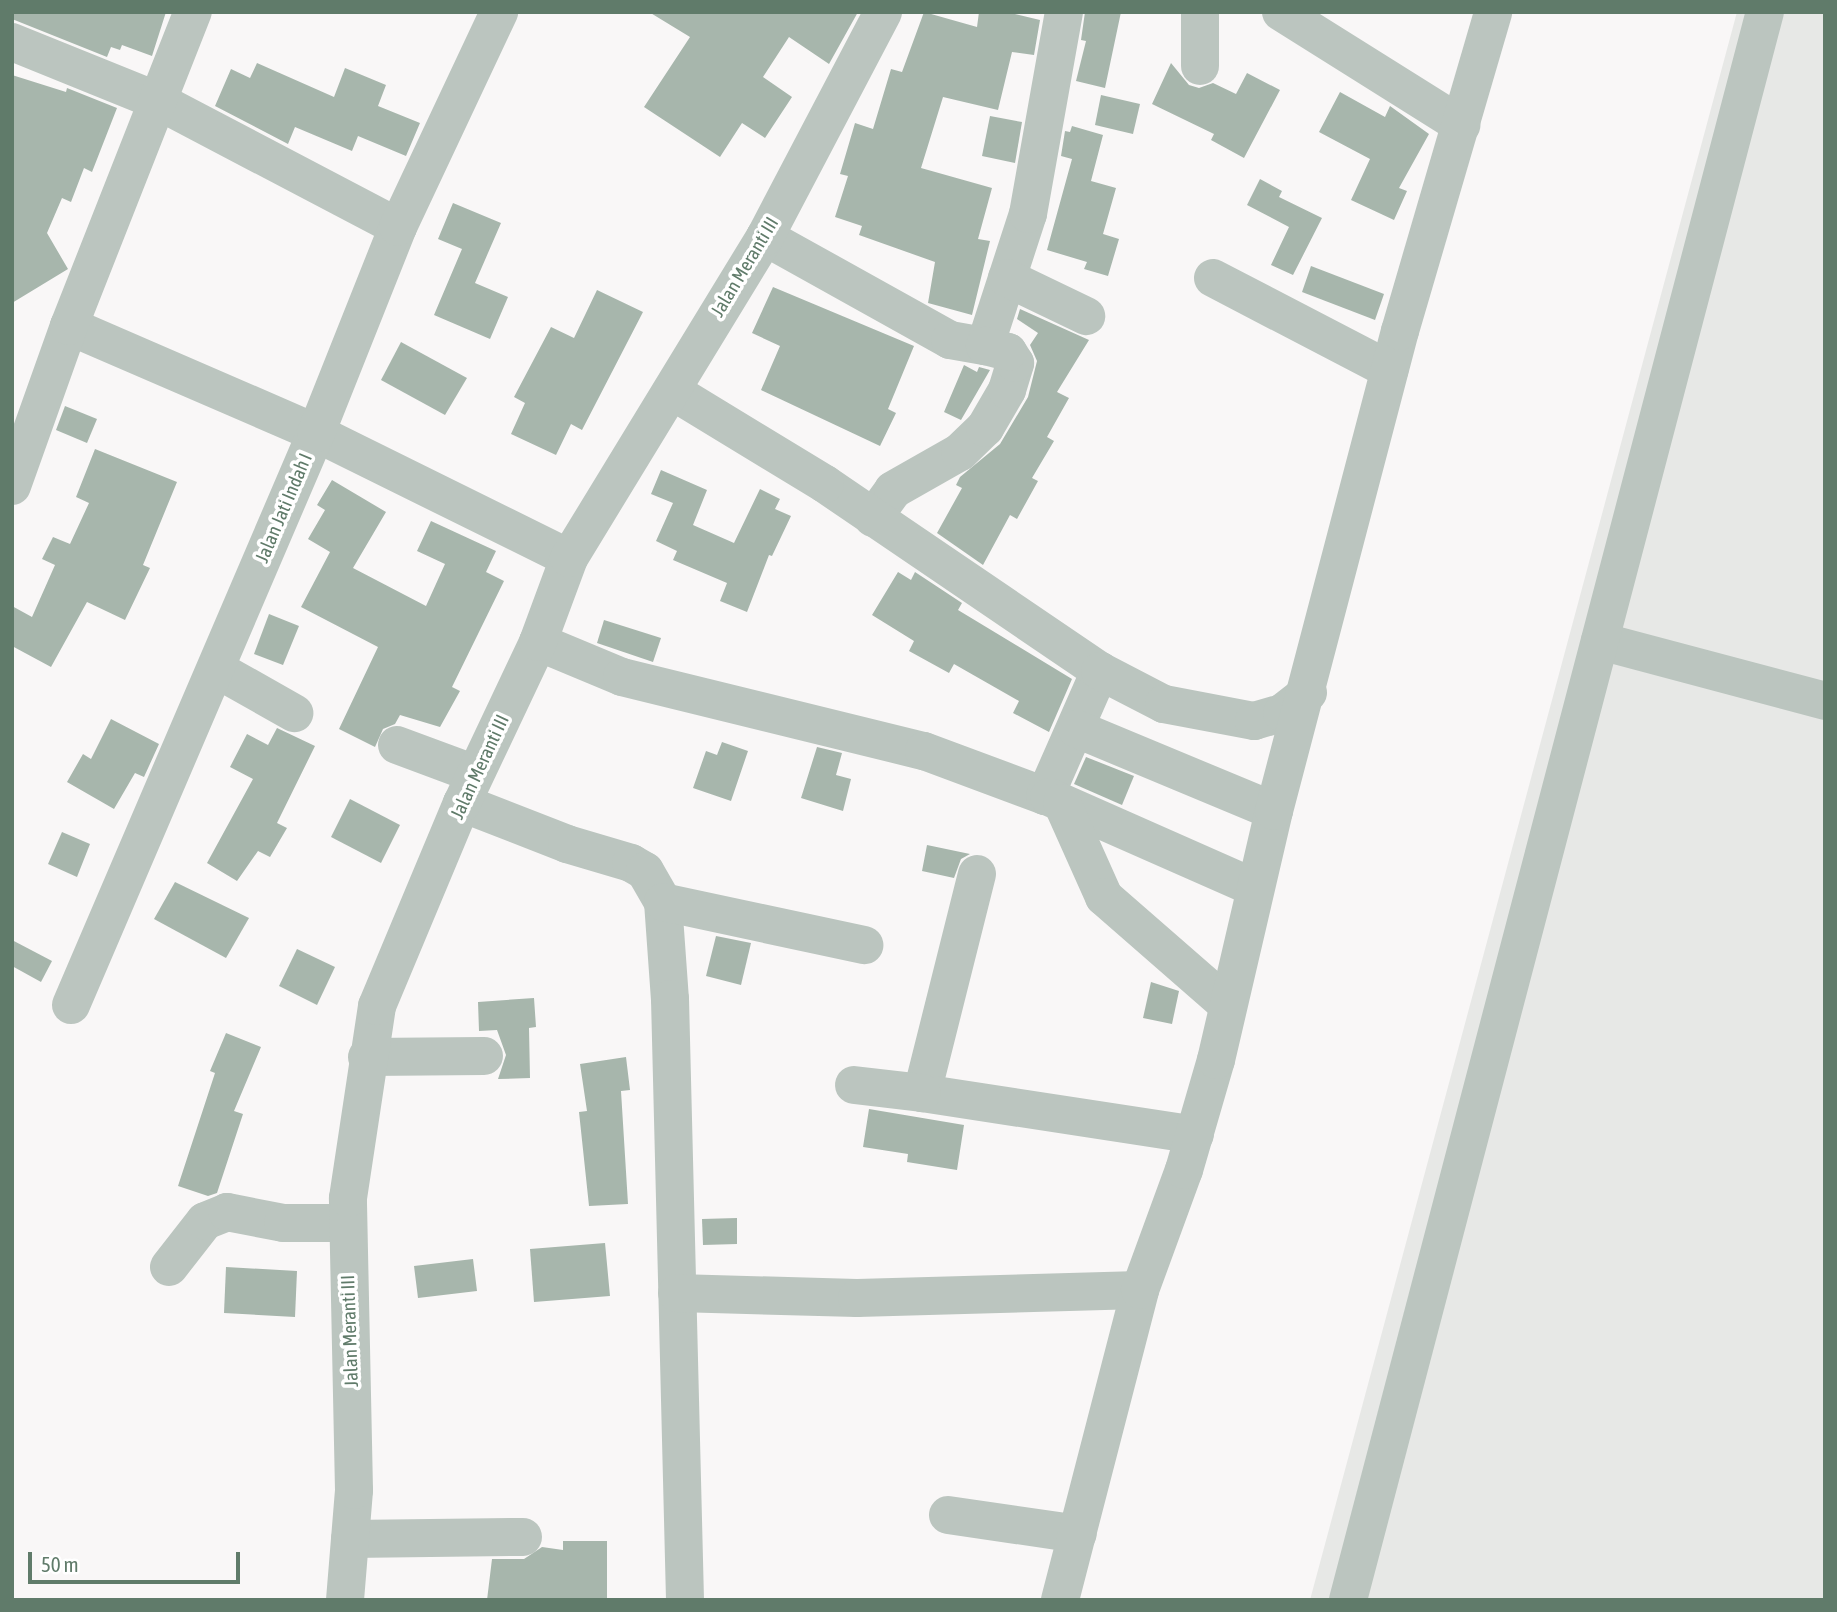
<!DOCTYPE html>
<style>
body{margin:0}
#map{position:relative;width:1837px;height:1612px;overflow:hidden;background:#f9f7f7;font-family:"Asap Condensed",sans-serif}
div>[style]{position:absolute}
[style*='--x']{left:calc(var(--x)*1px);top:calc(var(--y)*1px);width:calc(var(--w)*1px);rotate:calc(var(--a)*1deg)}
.built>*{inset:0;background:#e7e8e6}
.building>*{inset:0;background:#a7b6ac}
.minor>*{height:38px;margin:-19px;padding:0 19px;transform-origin:19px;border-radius:19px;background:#bbc5bf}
span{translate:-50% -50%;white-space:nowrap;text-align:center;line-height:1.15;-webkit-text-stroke:7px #fff;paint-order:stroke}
.street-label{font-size:19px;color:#607b6a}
.frame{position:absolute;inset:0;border:14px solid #607b6a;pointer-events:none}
.scale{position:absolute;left:28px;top:1552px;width:212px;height:32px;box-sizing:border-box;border:4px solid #607b6a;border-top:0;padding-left:9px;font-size:21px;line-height:24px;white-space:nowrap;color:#607b6a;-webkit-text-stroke:5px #fff;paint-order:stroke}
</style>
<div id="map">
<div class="built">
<div style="clip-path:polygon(1737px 12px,1825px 12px,1825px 1600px,1310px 1600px)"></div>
</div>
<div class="building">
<div style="clip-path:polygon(12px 12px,166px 12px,152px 56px,122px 45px,120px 50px,111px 47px,107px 57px,12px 19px)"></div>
<div style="clip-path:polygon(649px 12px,858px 12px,829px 64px,789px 37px,763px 77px,792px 97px,765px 138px,742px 123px,720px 157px,644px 107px,690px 37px)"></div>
<div style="clip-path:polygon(924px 12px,977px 27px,979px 12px,1007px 12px,1040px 20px,1034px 55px,1012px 52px,998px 110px,943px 97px,921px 168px,992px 188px,978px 239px,990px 241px,972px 315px,928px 303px,935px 262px,859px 235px,862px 226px,835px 217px,848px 176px,840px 174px,855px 123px,873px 129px,891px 69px,902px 72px)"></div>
<div style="clip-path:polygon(1085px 12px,1121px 12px,1105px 88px,1076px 81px,1086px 41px,1081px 40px)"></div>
<div style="clip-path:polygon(257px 63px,334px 97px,345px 68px,386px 85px,378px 106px,420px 123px,406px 156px,358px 136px,352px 151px,295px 127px,288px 144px,215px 106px,231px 69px,250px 78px)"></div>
<div style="clip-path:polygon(1171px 63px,1189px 85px,1199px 88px,1213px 83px,1236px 94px,1247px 73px,1280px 90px,1244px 158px,1211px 140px,1214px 134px,1152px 104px)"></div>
<div style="clip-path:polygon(12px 75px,66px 92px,67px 88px,117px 108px,92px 172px,84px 168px,71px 202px,62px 198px,47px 233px,68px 269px,12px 303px)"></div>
<div style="clip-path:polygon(1340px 92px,1385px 117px,1390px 106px,1429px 134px,1399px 188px,1407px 191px,1394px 220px,1351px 200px,1370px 159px,1319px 132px)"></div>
<div style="clip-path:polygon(1101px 95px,1140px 104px,1133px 134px,1095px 125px)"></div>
<div style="clip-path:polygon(990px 116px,1022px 122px,1015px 163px,982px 156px)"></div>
<div style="clip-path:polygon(1072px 126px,1103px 135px,1091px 181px,1116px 188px,1103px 234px,1119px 239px,1108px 276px,1084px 269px,1087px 262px,1047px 250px,1072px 159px,1061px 156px,1065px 131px,1070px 132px)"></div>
<div style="clip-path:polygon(1260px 179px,1282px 191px,1279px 197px,1322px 218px,1293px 275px,1271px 265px,1289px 227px,1247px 205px)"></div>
<div style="clip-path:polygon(453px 203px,501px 223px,475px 283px,508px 297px,490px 339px,434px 315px,462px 249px,438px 239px)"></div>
<div style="clip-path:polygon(1311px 266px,1384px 294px,1375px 320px,1302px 292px)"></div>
<div style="clip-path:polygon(773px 287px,914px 346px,888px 409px,896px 413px,880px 446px,761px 390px,780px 346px,752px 333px)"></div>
<div style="clip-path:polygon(597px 290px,643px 312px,582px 430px,571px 424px,556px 455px,511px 434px,525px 403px,514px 397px,551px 327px,574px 338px)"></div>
<div style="clip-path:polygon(1020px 309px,1089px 340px,1057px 392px,1069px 398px,1047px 437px,1054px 441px,1032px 478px,1038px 481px,1017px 519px,1010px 515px,983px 565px,937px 533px,962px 488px,956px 485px,960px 477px,1000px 444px,1028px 397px,1037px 361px,1030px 345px,1038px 333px,1017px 319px)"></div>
<div style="clip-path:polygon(401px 342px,467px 378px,445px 415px,381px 380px)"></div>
<div style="clip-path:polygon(964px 365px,977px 372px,979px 367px,990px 370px,961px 420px,944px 412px)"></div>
<div style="clip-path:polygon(65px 406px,97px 419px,87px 443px,56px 430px)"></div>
<div style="clip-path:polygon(95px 449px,177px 482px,143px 565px,150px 568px,125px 620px,87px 602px,51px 667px,12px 646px,12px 606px,32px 617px,55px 565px,42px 559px,53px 537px,70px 544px,89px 503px,76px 497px)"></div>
<div style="clip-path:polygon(661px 470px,707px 490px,693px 525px,734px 543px,760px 489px,780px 499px,775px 509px,791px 516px,772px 556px,769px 555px,747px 612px,720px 601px,727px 583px,673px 560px,677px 551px,656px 541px,673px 503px,651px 494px)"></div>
<div style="clip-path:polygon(332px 480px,386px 512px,353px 568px,426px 606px,445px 564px,417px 551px,431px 521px,496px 551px,486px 572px,504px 581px,452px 687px,460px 691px,440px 727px,400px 715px,395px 724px,383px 729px,375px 747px,339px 729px,378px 647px,301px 607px,330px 552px,308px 539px,325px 510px,317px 505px)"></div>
<div style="clip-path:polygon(898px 572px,911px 580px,915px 572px,962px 603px,958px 610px,1072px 679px,1049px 732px,1013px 713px,1019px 701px,954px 664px,949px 673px,909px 651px,914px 641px,872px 615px)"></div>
<div style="clip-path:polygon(269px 614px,299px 626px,283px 665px,254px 654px)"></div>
<div style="clip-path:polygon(604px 620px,661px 638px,653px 662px,597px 643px)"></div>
<div style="clip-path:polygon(111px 719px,159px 744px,144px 777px,135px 773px,114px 809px,67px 782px,83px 754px,91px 759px)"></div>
<div style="clip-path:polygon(277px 728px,315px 746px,277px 823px,287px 828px,270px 857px,258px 851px,237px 881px,207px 863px,253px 779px,230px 767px,247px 734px,268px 745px)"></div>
<div style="clip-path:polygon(722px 742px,748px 751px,731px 801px,693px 788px,706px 751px,717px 755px)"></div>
<div style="clip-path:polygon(817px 747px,842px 753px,836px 775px,851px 779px,843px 811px,801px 798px)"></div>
<div style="clip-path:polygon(1086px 757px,1134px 776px,1122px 805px,1074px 784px)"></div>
<div style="clip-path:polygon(350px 799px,400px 825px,381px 863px,331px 837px)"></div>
<div style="clip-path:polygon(62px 832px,90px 844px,77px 877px,48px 864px)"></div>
<div style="clip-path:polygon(927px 845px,970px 854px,961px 859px,954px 878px,922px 871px)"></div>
<div style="clip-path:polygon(175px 882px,249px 918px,226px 958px,154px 919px)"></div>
<div style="clip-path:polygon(716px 936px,751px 943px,741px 985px,706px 976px)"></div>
<div style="clip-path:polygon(12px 940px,52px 961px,41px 982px,12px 966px)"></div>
<div style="clip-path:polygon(297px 949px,335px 967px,317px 1005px,279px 986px)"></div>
<div style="clip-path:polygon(1151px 982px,1179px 991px,1172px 1024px,1143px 1018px)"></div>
<div style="clip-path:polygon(534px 998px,536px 1027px,529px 1028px,530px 1078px,498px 1079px,506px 1055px,497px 1030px,479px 1031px,478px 1002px)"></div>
<div style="clip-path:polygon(226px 1033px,261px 1047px,234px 1111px,243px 1114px,217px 1193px,208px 1196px,178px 1186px,215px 1073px,210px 1071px)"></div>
<div style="clip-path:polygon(626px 1057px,630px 1090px,621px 1091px,628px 1204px,589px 1206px,579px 1112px,587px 1111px,580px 1064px)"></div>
<div style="clip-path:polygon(869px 1109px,964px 1125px,957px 1170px,907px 1162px,908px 1154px,863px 1147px)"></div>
<div style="clip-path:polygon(737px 1218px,737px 1244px,703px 1245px,702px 1219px)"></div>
<div style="clip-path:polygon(605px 1243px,610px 1296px,534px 1302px,530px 1249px)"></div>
<div style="clip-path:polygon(473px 1259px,477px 1291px,418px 1298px,414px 1266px)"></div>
<div style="clip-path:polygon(226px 1267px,297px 1271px,295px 1317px,224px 1313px)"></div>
<div style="clip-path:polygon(563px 1541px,607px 1541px,607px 1600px,487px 1600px,492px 1559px,524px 1559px,542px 1547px,563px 1550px)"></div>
</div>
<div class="minor">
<div style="--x:1200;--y:12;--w:54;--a:90"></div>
<div style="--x:1281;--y:12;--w:213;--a:32.1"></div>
<div style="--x:12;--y:42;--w:157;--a:22"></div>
<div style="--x:158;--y:101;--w:271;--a:27.7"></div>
<div style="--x:765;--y:237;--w:212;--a:29.1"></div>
<div style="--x:950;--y:340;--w:36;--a:10"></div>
<div style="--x:985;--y:346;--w:139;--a:-72"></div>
<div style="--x:1028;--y:214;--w:205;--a:-79.9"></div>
<div style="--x:1007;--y:278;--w:88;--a:25.7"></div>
<div style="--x:1213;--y:278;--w:199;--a:27.5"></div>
<div style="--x:69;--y:326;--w:269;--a:23.4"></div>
<div style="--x:316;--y:433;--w:282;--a:26.3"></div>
<div style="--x:12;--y:486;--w:170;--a:-70.4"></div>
<div style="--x:69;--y:326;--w:338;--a:-68.5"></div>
<div style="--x:873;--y:518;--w:34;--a:-54"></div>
<div style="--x:893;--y:490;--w:77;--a:-29.6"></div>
<div style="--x:960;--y:452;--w:35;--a:-44"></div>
<div style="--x:985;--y:428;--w:44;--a:-59.9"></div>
<div style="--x:1007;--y:390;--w:28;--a:-73"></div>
<div style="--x:1015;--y:363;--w:13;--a:-122"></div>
<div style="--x:1008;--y:352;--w:24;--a:-165"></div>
<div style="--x:1600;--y:641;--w:233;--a:14.9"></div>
<div style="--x:538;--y:642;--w:91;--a:22.6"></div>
<div style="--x:622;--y:677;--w:311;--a:13.8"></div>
<div style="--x:924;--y:751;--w:129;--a:20.4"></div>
<div style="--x:1045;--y:796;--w:137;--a:-66.3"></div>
<div style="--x:1100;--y:671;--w:333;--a:-145.8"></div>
<div style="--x:825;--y:484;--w:179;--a:-148.7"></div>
<div style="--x:216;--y:669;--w:90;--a:29.4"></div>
<div style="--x:1100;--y:671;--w:72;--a:27.3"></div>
<div style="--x:1164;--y:704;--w:92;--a:10.7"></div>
<div style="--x:1254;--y:721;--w:29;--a:-16"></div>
<div style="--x:1282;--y:713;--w:33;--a:-38"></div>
<div style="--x:1077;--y:729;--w:213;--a:22.6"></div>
<div style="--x:397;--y:745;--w:83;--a:20.4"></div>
<div style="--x:1049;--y:797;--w:225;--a:23.8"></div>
<div style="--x:462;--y:803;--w:113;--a:21.3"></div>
<div style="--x:567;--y:844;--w:67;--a:16.5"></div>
<div style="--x:631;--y:863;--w:16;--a:30"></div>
<div style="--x:645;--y:871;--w:36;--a:60"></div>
<div style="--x:663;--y:902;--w:97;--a:85.9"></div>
<div style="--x:670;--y:999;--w:601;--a:88.57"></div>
<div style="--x:1062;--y:803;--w:103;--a:65.9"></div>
<div style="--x:1104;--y:897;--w:164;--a:41.1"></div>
<div style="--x:977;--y:874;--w:226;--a:104.1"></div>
<div style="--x:922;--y:1093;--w:276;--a:8.7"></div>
<div style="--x:663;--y:902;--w:206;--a:12.1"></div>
<div style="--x:71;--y:1005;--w:622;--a:-66.81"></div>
<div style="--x:316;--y:433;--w:222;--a:-68.3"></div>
<div style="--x:398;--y:227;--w:238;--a:-64.8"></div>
<div style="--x:367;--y:1057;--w:117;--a:-0.5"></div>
<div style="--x:854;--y:1085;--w:68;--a:6.7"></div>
<div style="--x:169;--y:1267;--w:58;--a:-52"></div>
<div style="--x:205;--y:1221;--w:24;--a:-22"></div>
<div style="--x:227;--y:1212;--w:57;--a:11.1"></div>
<div style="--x:283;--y:1223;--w:65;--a:0"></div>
<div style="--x:677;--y:1293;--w:180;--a:1.6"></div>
<div style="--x:857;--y:1298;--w:283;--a:-1.6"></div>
<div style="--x:948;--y:1515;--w:131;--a:8.3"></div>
<div style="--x:350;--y:1539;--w:173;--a:-0.7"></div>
<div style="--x:345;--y:1600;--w:110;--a:-85.3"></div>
<div style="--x:354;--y:1490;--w:292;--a:-91.2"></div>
<div style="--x:348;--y:1198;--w:194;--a:-81.4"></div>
<div style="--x:377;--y:1006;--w:220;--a:-67.3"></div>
<div style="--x:462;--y:803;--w:178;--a:-64.7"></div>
<div style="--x:538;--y:642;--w:90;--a:-69.7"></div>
<div style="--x:569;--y:558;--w:376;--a:-58.6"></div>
<div style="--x:765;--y:237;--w:254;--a:-62.3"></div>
<div style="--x:1060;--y:1600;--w:320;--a:-75.5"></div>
<div style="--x:1140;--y:1290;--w:128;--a:-69.9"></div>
<div style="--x:1184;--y:1170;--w:115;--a:-73.8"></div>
<div style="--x:1216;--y:1060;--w:256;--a:-76.9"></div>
<div style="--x:1274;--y:811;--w:496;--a:-75.3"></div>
<div style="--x:1400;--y:331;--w:332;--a:-73.7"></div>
<div style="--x:1348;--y:1600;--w:1642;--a:-75.29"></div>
</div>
<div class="street-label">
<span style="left:745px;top:267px;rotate:-59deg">Jalan Meranti III</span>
<span style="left:284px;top:508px;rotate:-67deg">Jalan Jati Indah I</span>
<span style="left:480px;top:767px;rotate:-65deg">Jalan Meranti III</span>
<span style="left:350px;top:1331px;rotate:-92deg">Jalan Meranti III</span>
</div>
<div class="frame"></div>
<div class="scale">50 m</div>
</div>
